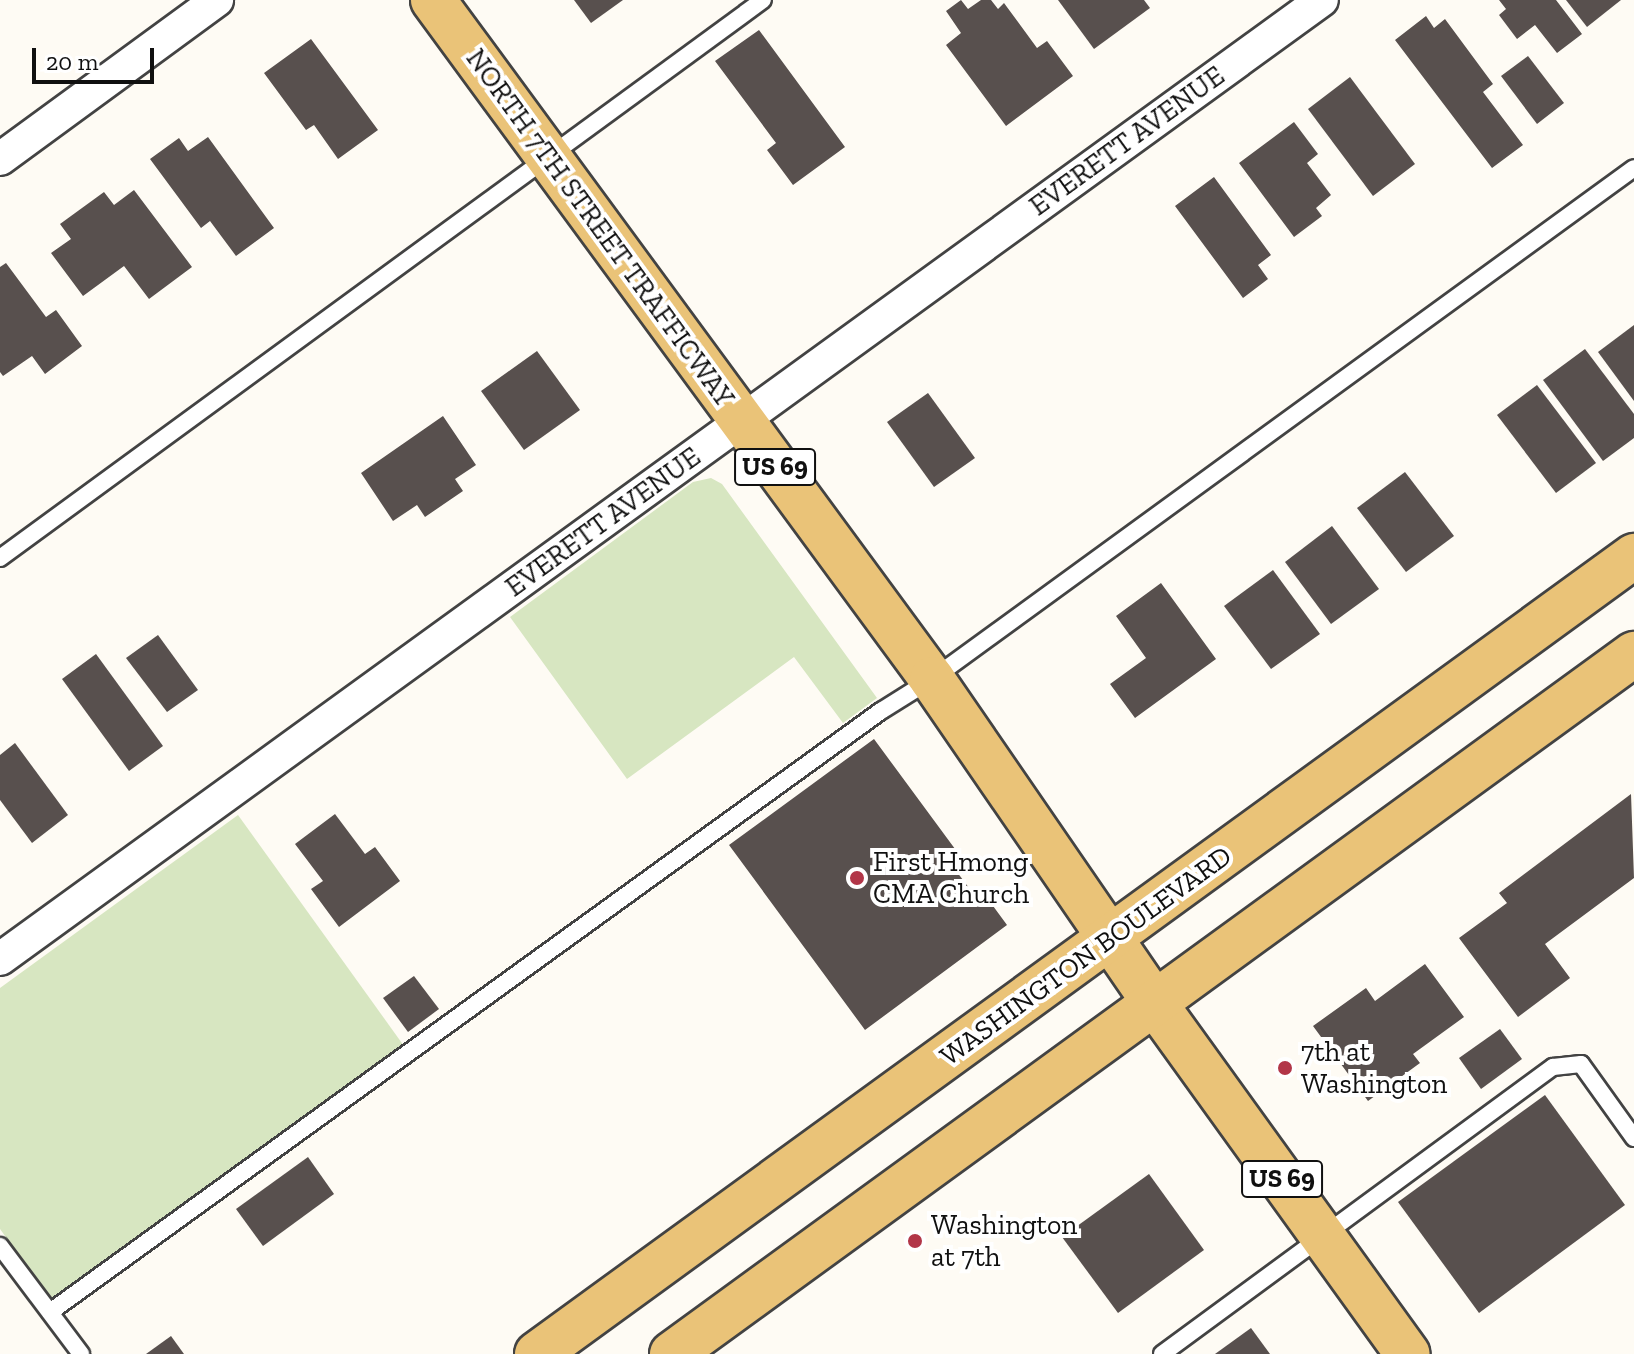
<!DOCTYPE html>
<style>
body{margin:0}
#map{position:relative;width:1634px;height:1354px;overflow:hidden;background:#fefbf4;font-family:"Zilla Slab",serif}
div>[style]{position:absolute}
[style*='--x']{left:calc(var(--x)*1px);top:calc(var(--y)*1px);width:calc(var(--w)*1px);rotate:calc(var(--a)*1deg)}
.green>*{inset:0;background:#d7e6c1}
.building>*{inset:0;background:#58504e}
.roads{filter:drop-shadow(2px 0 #434343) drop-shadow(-2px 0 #434343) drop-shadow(0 2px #434343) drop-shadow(0 -2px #434343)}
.service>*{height:16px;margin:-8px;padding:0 8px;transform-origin:8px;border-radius:8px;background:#fff}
.minor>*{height:32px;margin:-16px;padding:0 16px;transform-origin:16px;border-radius:16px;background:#fff}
.primary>*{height:44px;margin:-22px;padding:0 22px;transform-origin:22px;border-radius:22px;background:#eac378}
.dots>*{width:22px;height:22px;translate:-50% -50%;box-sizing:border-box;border:4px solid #fff;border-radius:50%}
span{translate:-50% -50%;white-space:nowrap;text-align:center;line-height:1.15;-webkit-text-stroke:8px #fff;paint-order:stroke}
.shield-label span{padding:2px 6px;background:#fff;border:2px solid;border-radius:6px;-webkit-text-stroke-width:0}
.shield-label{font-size:26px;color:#101010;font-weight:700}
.street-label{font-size:28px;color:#101010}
.poi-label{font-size:28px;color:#101010}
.left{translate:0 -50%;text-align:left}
.scale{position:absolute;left:32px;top:48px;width:122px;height:36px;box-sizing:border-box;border:4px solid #101010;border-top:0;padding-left:10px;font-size:24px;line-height:28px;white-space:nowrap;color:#101010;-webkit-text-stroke:6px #fff;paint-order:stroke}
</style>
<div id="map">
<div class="green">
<div style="clip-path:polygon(711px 478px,722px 484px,877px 698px,843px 723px,794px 657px,627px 779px,510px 617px,693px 482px)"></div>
<div style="clip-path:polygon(238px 815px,404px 1046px,54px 1303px,0 1229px,0 988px)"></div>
</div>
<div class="building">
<div style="clip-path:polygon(574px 0,623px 0,591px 23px)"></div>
<div style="clip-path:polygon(961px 0,968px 9px,981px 0,991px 0,998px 9px,1004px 3px,1037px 48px,1047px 41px,1073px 76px,1006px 126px,946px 45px,961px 33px,946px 11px)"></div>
<div style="clip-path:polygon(1058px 0,1144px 0,1150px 8px,1094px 49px)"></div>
<div style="clip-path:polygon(1499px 0,1556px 0,1582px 34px,1557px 53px,1535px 25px,1517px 39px,1499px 15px,1506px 9px)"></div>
<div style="clip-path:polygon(1566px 0,1621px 0,1587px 27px)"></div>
<div style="clip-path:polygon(1426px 16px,1434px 28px,1445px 19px,1493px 84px,1483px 92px,1523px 145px,1492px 168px,1395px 40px)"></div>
<div style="clip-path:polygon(759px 30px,845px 147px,793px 185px,767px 150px,776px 143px,715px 61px)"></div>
<div style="clip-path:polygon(311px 39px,378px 130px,338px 159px,314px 125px,306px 130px,264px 73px)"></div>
<div style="clip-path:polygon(1528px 56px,1564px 103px,1537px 124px,1501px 76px)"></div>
<div style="clip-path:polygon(1350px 77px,1415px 164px,1373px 196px,1308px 109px)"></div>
<div style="clip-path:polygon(1294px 122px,1318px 154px,1307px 163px,1331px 195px,1316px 208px,1322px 216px,1294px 237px,1239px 163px)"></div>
<div style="clip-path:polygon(208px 137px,274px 228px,236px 256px,210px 221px,201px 228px,150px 159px,179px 138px,188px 151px)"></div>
<div style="clip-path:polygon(1214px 177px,1271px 255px,1258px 265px,1268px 279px,1243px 298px,1175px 206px)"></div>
<div style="clip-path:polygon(134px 190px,192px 267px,149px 299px,124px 266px,83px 296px,51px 253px,71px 239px,60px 224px,104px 192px,114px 205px)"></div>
<div style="clip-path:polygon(6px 263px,46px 317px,56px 310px,82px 346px,45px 374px,32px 356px,3px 376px,0 372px,0 267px)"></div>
<div style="clip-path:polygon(1634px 325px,1634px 401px,1598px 352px)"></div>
<div style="clip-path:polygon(1585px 349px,1634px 414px,1634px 438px,1603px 461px,1543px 380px)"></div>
<div style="clip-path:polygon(537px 351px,580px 410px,524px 450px,481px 391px)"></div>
<div style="clip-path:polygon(1537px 385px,1596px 463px,1556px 493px,1497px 415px)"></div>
<div style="clip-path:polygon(928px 393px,975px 458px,934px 487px,887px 422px)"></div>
<div style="clip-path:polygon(443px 416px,476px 465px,455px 479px,463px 491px,425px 517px,417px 505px,393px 521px,361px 473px)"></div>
<div style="clip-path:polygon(1405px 472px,1454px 536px,1406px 572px,1357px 508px)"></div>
<div style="clip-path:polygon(1332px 526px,1379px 589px,1331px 624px,1285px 562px)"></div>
<div style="clip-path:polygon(1273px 570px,1320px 634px,1271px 669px,1224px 606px)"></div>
<div style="clip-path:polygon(1161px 583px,1216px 659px,1135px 718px,1110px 684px,1146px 658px,1116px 616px)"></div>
<div style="clip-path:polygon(158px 635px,198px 690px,167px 712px,126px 658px)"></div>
<div style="clip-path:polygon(96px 654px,163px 746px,129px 771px,62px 679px)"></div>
<div style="clip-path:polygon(874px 739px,958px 853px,948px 860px,978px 900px,985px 895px,1007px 925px,865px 1030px,729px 845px)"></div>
<div style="clip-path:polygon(15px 743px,68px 815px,32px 843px,0 800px,0 755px)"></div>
<div style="clip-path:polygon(1631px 794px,1634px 878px,1545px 944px,1570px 978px,1518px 1017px,1459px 938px,1507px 903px,1499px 893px)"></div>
<div style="clip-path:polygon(335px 814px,365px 854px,375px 847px,400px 881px,339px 927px,311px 889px,323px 881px,295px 844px)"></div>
<div style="clip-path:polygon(1425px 964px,1464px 1017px,1413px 1054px,1420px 1063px,1368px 1101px,1313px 1026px,1366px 988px,1375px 1001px)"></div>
<div style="clip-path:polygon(414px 976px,439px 1009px,408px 1032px,383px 998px)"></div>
<div style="clip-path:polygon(1500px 1029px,1522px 1059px,1481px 1089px,1459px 1058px)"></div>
<div style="clip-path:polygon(1545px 1095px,1625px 1205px,1479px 1313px,1398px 1202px)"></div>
<div style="clip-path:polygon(308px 1157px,334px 1194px,263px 1246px,236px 1209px)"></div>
<div style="clip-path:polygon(1149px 1174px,1204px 1250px,1118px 1313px,1062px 1237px)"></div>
<div style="clip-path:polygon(1251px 1328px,1270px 1354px,1215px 1354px)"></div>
<div style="clip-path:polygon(171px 1336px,184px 1354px,146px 1354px)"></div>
</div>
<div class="roads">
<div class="service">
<div style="--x:0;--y:558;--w:945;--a:-36.18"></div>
<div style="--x:0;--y:1246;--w:135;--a:53.1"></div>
<div style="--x:50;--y:1312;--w:1026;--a:-35.88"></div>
<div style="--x:881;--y:711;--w:60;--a:-32.1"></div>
<div style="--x:932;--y:679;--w:868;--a:-36.05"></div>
<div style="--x:1162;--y:1354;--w:485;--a:-36.3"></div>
<div style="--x:1553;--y:1067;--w:28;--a:-6"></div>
<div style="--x:1581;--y:1064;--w:91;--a:54.4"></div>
</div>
<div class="minor">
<div style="--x:0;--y:159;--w:269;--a:-36.2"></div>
<div style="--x:0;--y:959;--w:1633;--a:-35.96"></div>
</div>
<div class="primary">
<div style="--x:433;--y:0;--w:843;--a:53.69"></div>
<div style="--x:932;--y:679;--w:396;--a:55.5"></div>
<div style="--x:1156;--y:1005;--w:430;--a:54.2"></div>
<div style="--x:537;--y:1354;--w:1357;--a:-36.03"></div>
<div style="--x:672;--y:1354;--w:1190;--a:-36.04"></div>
</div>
</div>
<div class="dots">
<div style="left:857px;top:878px;background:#b23648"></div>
<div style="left:1285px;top:1068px;background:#b23648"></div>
<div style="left:915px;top:1241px;background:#b23648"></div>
</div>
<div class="shield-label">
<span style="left:775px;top:467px">US 69</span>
<span style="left:1282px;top:1179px">US 69</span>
</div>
<div class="street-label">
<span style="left:1127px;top:141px;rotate:-36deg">EVERETT AVENUE</span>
<span style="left:600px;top:228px;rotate:54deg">NORTH 7TH STREET TRAFFICWAY</span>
<span style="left:603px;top:522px;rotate:-36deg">EVERETT AVENUE</span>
<span style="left:1086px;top:956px;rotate:-36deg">WASHINGTON BOULEVARD</span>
</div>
<div class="poi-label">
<span class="left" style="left:873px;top:878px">First Hmong<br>CMA Church</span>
<span class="left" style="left:1301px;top:1068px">7th at<br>Washington</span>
<span class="left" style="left:931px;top:1241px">Washington<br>at 7th</span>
</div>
<div class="scale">20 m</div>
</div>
